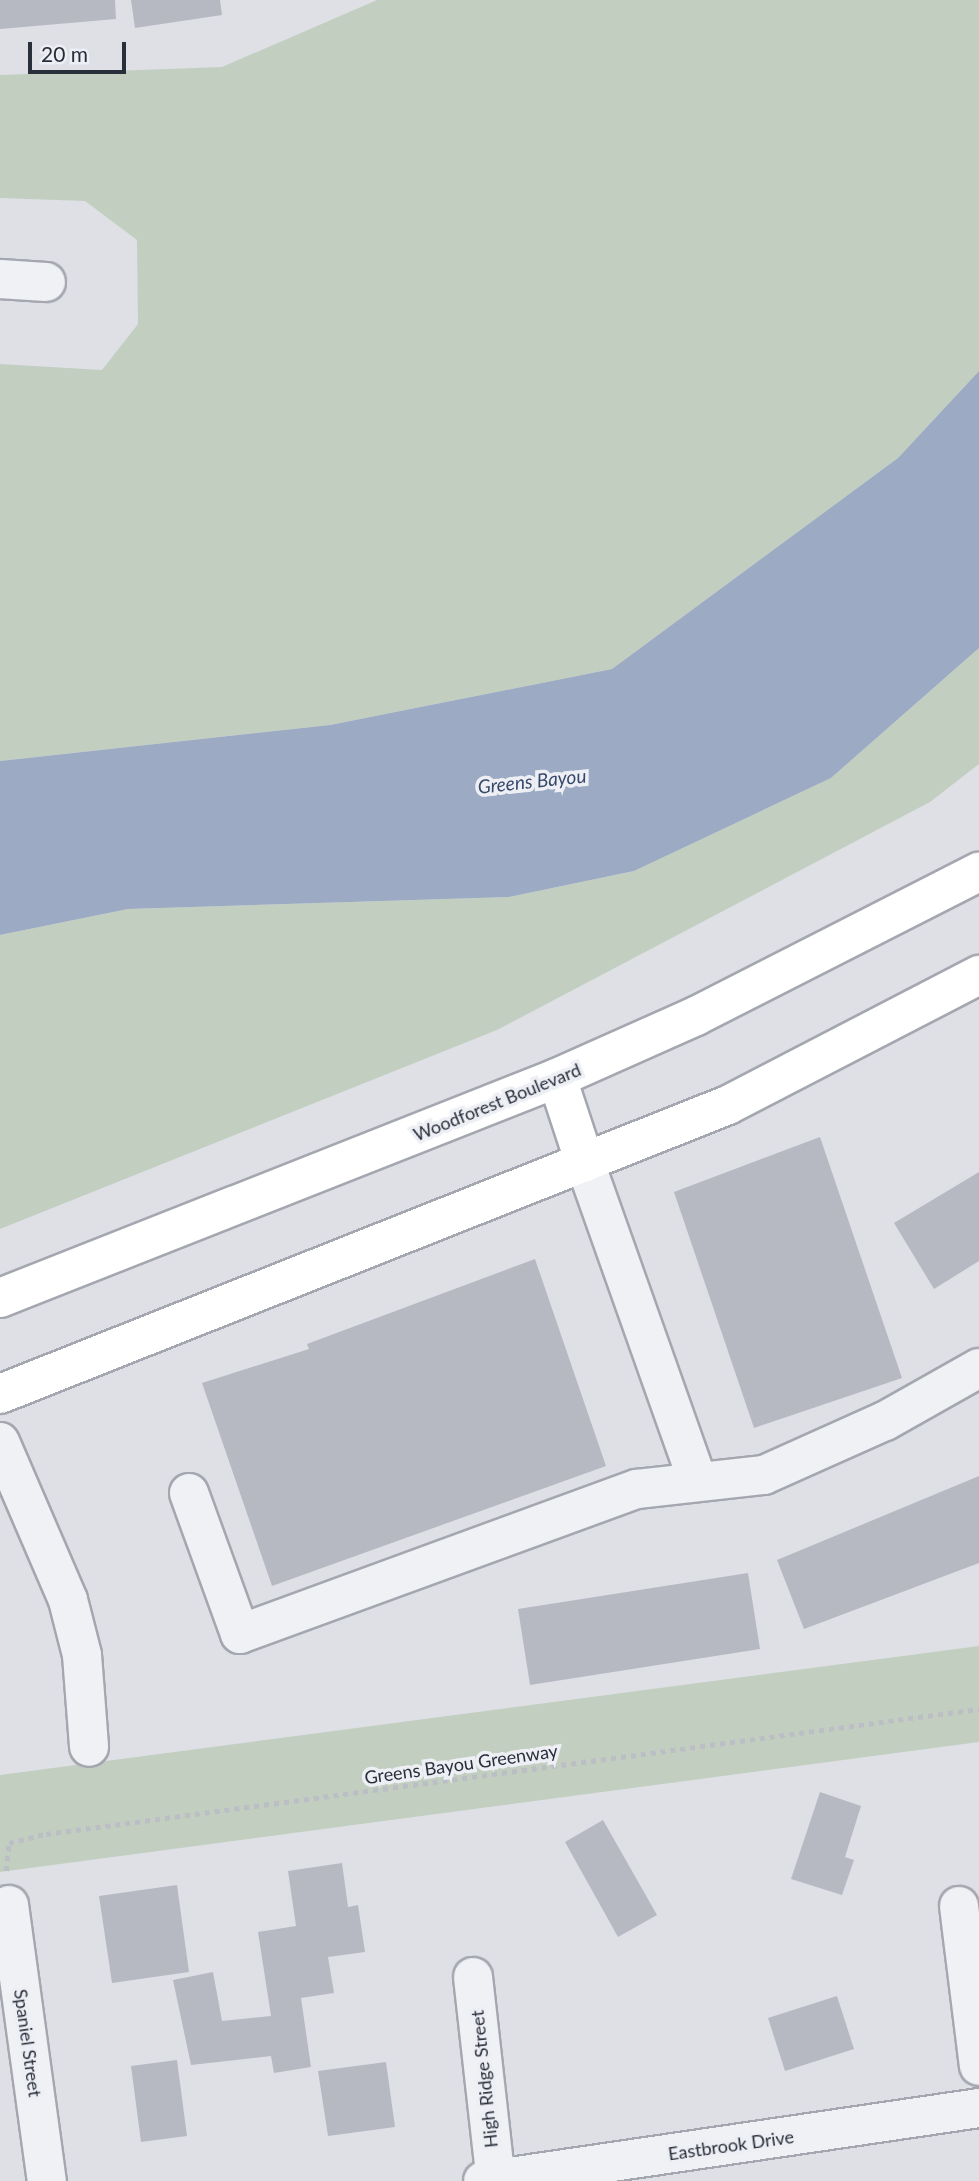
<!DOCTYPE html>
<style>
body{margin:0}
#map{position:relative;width:979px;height:2181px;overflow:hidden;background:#dee0e6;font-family:Lato,sans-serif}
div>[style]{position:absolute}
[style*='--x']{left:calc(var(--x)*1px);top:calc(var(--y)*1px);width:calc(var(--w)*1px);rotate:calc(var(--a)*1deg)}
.green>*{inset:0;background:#c2cfc0}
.water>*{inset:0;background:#9cabc3}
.building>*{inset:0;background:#b6b9c2}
.path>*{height:4.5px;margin-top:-2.25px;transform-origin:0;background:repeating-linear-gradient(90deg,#bcbec5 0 5px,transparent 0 10px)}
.roads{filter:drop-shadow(2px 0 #a4a7af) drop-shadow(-2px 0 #a4a7af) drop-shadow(0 2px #a4a7af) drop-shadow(0 -2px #a4a7af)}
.minor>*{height:38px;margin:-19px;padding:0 19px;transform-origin:19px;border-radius:19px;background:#f0f1f5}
.major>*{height:38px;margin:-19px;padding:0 19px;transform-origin:19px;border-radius:19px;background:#fff}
span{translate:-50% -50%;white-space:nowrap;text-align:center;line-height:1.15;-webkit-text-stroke:7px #edeff4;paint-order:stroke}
.street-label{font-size:18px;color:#292e3b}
.water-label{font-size:19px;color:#37496b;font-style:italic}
.scale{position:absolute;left:28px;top:42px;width:98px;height:32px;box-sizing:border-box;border:4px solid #292e3b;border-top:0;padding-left:9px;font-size:21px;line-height:24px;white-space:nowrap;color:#292e3b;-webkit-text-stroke:5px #edeff4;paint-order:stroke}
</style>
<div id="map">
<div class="green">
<div style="clip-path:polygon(377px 0,979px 0,979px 371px,898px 458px,612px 669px,330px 725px,0 761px,0 364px,102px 370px,138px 324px,137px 240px,85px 201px,0 198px,0 75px,222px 67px)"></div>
<div style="clip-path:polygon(979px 648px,979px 764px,930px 802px,497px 1030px,0 1229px,0 935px,128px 909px,509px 897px,634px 871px,831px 778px)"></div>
<div style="clip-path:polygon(979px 1646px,979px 1742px,0 1872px,0 1775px)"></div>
</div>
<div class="water">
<div style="clip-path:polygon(979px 371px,979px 648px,831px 778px,634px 871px,509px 897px,128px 909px,0 935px,0 761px,330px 725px,612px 669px,898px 458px)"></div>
</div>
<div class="building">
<div style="clip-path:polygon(0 0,115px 0,116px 19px,0 29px)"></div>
<div style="clip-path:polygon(131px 0,220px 0,222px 15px,135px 28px)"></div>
<div style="clip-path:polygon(820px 1137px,902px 1378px,754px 1428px,674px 1192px)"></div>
<div style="clip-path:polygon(979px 1172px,979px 1261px,934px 1289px,894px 1223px)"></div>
<div style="clip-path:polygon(535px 1259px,606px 1466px,272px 1586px,202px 1383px,309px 1349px,307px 1344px)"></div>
<div style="clip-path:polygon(979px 1476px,979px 1563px,804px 1629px,777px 1560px)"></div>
<div style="clip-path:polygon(748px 1573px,760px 1649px,530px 1685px,518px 1609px)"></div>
<div style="clip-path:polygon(820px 1792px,861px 1806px,845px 1857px,854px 1860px,842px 1895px,791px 1879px)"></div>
<div style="clip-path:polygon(603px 1820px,657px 1915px,618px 1937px,565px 1842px)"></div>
<div style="clip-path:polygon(342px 1863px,348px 1907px,358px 1905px,365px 1952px,328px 1957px,334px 1993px,301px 1998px,311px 2067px,274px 2073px,271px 2056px,191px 2065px,173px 1980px,213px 1972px,222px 2021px,271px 2016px,258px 1932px,296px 1926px,288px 1871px)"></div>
<div style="clip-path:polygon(177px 1885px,189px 1972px,112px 1983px,99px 1896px)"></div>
<div style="clip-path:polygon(837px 1996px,854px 2049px,785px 2071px,768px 2018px)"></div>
<div style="clip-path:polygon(177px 2060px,187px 2136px,141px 2142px,131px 2066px)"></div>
<div style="clip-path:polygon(386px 2062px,395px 2127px,328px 2136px,318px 2071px)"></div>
</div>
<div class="path">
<div style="--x:6;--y:1871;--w:28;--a:-84"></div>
<div style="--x:9;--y:1843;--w:38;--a:-14"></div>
<div style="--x:46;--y:1834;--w:941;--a:-7.63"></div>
</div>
<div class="roads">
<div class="minor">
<div style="--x:0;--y:279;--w:46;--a:3.7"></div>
<div style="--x:585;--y:1163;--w:338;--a:70.5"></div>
<div style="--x:0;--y:1442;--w:172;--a:66.7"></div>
<div style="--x:68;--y:1600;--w:57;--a:75.7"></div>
<div style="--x:82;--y:1655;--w:92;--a:85.6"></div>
<div style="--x:189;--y:1493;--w:150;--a:70.1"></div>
<div style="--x:240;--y:1634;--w:423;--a:-20.1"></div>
<div style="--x:637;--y:1489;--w:128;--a:-6.3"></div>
<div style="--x:764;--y:1475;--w:133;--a:-24.1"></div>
<div style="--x:885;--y:1421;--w:108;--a:-29.4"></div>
<div style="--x:9;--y:1905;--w:279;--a:82.2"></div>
<div style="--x:959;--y:1906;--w:161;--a:82.9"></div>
<div style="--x:473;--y:1977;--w:205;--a:83.6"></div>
<div style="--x:483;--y:2181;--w:501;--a:-8.37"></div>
</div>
<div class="major">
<div style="--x:557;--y:1078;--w:89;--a:71.8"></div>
<div style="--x:0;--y:1298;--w:599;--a:-21.55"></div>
<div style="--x:557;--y:1078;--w:152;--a:-24"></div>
<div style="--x:696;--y:1016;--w:318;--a:-27"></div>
<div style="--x:0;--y:1394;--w:783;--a:-21.65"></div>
<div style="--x:728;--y:1105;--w:283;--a:-27.4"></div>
</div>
</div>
<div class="street-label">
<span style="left:497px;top:1102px;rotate:-22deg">Woodforest Boulevard</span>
<span style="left:461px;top:1764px;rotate:-8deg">Greens Bayou Greenway</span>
<span style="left:28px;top:2043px;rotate:82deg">Spaniel Street</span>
<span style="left:484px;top:2079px;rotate:-96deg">High Ridge Street</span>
<span style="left:731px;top:2145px;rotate:-8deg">Eastbrook Drive</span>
</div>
<div class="water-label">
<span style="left:532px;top:781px;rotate:-6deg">Greens Bayou</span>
</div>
<div class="scale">20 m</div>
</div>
